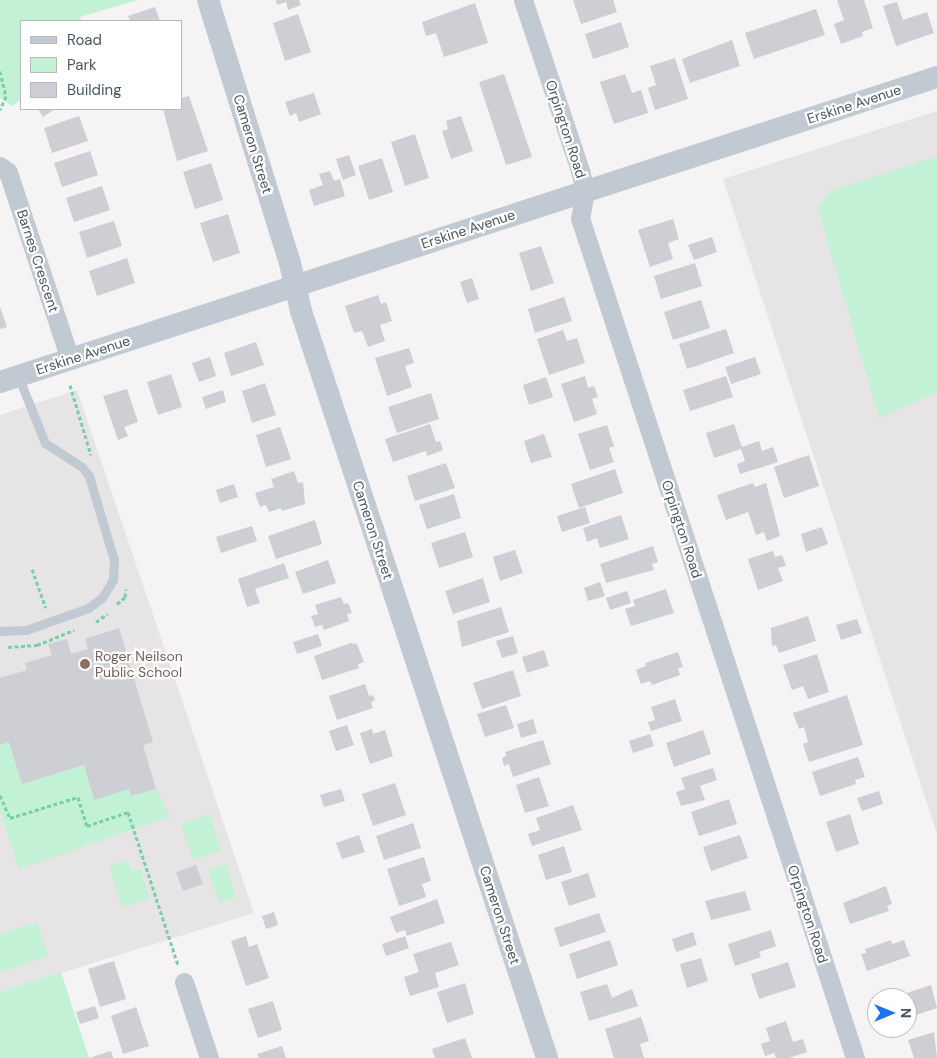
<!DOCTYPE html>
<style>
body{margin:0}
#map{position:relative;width:937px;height:1058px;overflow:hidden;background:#f5f3f3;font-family:"DM Sans",sans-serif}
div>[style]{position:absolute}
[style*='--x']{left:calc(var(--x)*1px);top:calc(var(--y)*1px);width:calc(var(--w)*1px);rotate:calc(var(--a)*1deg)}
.education>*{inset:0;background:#e6e4e5}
.green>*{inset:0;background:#c3f1d5}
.building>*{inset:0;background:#cdcfd5}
.path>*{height:3px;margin-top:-1.5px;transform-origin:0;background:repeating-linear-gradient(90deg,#7ad0a6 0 4px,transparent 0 6.5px)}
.service>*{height:9px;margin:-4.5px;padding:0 4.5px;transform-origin:4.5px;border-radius:4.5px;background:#c1cad2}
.minor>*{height:19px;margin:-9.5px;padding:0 9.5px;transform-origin:9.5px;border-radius:9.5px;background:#c1cad2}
.tertiary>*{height:22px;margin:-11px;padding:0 11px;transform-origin:11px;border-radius:11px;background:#c1cad2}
.dots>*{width:14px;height:14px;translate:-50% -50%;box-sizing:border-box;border:2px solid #fff;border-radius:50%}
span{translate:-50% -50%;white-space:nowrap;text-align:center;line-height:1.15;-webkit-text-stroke:4.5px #fff;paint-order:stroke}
.street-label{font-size:14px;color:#4a5661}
.education-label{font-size:14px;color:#785e54}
.left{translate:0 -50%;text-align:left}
.legend{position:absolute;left:20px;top:20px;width:162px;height:90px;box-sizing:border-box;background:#fff;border:1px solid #b7bbc0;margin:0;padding:6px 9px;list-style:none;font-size:15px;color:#4a5661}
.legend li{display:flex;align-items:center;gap:10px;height:25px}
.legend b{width:25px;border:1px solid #b7bbc0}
.north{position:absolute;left:867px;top:988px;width:50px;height:50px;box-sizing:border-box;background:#fff;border:1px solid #b7bbc0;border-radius:50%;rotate:90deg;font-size:14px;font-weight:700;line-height:20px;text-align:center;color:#4a5661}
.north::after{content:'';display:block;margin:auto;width:18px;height:22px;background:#1a73e8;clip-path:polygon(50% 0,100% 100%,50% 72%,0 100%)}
</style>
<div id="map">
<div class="education">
<div style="clip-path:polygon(937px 111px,937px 834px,723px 179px)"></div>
<div style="clip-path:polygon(77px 390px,254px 913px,0 992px,0 415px)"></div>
</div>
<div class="green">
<div style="clip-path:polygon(0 0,138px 0,80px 17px,81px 21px,21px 21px,21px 99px,13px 106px,0 98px)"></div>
<div style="clip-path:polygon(937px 156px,937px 392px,879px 418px,818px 208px,830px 191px)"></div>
<div style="clip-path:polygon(9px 742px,22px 784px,84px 765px,94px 800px,129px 789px,132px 796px,156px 789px,170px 817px,19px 869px,0 810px,0 745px)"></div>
<div style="clip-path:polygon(210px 814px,221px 851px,193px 860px,181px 824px)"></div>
<div style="clip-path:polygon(128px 860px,131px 871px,140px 869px,150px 899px,122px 907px,109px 866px)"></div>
<div style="clip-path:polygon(226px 864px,236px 898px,219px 902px,208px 870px)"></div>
<div style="clip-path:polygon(37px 922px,48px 956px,0 972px,0 934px)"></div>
<div style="clip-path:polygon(61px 972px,89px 1058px,0 1058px,0 992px)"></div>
</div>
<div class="building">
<div style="clip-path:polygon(276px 0,299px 0,301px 5px,288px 10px,286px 2px,277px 5px)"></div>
<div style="clip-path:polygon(573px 0,613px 0,617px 12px,581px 24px)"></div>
<div style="clip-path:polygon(837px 0,864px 0,873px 28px,862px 32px,863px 36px,841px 44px,834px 24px,844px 20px)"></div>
<div style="clip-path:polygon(897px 2px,903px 20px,927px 12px,934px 33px,896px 46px,883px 6px)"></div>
<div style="clip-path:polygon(475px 3px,488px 43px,444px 57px,436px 33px,426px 36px,422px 22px)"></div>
<div style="clip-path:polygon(155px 7px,160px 21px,130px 21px,128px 16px)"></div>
<div style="clip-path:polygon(816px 9px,825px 35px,754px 59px,745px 33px)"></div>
<div style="clip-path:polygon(298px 14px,311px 52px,285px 61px,273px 23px)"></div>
<div style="clip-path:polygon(621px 22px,629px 47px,593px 59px,585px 34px)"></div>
<div style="clip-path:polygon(732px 40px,740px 66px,690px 83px,682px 59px)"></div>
<div style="clip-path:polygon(675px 58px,688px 99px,655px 110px,648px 88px,656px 85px,650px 66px)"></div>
<div style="clip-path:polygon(504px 74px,532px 157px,506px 165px,479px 82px)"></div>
<div style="clip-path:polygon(625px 74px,632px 93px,641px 90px,648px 113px,614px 124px,600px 82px)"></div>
<div style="clip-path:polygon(314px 93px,321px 114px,299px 122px,296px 113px,290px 116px,285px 102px)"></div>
<div style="clip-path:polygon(189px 96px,208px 151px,177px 161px,163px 109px,181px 109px,181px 98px)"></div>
<div style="clip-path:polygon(38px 109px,55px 109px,43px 117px)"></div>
<div style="clip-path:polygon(79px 116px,88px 141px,52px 153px,44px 128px)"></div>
<div style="clip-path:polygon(461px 116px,473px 151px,451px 159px,442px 131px,448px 129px,446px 121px)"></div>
<div style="clip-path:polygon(415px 134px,429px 178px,405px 186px,391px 142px)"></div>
<div style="clip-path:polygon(90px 151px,98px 175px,62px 187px,54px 163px)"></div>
<div style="clip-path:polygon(349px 155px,356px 175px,343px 180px,336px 159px)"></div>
<div style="clip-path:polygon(382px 158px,393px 192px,369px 200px,358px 166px)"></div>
<div style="clip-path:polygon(211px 163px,223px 200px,195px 209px,183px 172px)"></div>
<div style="clip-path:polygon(330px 171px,334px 181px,340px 179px,345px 196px,314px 206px,309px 190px,323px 185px,319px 174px)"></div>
<div style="clip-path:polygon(102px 186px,110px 210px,74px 222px,66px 198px)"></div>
<div style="clip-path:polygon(228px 214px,240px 253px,213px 262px,200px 223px)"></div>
<div style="clip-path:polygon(673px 219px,679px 239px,668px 243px,673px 259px,650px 267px,638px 230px)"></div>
<div style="clip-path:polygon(114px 221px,122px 246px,87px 258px,79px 232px)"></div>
<div style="clip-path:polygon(712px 237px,717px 252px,694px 260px,688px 245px)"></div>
<div style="clip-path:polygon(541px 246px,554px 283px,531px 291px,519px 253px)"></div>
<div style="clip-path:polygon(127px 258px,135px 283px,97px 296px,89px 271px)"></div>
<div style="clip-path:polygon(695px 263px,702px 286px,661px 299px,654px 276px)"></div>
<div style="clip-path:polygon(472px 278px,479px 299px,467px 303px,460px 282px)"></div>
<div style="clip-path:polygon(378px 295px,381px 304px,386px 302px,392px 321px,380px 325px,385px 341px,368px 347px,362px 331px,354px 333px,345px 306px)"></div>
<div style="clip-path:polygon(564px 297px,572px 321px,535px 333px,528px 309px)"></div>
<div style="clip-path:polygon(701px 300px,710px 328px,673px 340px,664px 312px)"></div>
<div style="clip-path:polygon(0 307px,7px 327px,0 329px)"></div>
<div style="clip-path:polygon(726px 329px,734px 353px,687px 369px,679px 344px)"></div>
<div style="clip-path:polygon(563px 330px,567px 341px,577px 338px,585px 363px,549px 375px,537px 339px)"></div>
<div style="clip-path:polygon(256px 342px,264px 365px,231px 376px,224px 353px)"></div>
<div style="clip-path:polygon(409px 348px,414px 363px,405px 366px,412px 387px,387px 396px,375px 358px)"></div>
<div style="clip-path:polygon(210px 357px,216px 376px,199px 382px,192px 363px)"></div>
<div style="clip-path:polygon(755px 357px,761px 374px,731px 384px,725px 367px)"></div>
<div style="clip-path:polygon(171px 374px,182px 407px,158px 415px,147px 382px)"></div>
<div style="clip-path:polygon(585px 376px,588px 388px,594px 386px,598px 397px,592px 399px,597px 414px,574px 422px,561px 384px)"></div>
<div style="clip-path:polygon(726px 376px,733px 397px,690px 411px,683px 390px)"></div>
<div style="clip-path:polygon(546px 377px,553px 397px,529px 405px,523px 385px)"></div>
<div style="clip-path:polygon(265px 383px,276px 415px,252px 423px,242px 391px)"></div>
<div style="clip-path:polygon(127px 389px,138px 422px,124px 427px,128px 436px,118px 440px,103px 396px)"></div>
<div style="clip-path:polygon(223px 390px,226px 402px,206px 409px,202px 397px)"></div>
<div style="clip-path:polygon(431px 393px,439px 419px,397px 433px,388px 407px)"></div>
<div style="clip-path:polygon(430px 424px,436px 442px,440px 441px,443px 450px,427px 456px,426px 451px,393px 462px,385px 439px)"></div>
<div style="clip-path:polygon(734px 424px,742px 447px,759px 441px,762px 451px,773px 447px,778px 462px,740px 474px,737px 464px,745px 461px,741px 449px,714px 458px,706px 433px)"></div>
<div style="clip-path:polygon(607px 425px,614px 446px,609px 448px,614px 462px,590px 470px,578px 434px)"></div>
<div style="clip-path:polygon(280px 427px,291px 459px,266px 467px,256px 435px)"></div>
<div style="clip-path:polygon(544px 434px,552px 457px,531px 463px,524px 441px)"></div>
<div style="clip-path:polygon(809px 455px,819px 486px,784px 498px,774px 467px)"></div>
<div style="clip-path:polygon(446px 463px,455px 488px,415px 501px,407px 476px)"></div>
<div style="clip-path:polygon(615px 469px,623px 493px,579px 508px,571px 484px)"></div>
<div style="clip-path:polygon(294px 471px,298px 483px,303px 482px,305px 504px,282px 511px,281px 508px,269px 512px,266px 505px,260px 507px,255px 493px,274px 487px,271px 479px)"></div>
<div style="clip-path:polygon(753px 483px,755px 487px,766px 483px,780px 536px,767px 541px,764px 532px,756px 535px,748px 512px,726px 520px,717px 495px)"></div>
<div style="clip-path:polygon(234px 484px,238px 497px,220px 503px,216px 490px)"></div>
<div style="clip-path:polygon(454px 494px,461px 518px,427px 529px,419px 505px)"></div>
<div style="clip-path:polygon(585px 507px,590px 523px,562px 532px,557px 516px)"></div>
<div style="clip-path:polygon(621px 515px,629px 539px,600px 548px,597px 538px,587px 542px,583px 528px)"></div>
<div style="clip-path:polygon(315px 520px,322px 544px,276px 559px,268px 536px)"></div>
<div style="clip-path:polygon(252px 526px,257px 541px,221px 553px,216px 537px)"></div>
<div style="clip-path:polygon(822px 527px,828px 544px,806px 552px,801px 534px)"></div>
<div style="clip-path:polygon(465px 532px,473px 557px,439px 568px,431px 543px)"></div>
<div style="clip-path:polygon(653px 546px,658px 562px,652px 564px,654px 570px,606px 583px,600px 564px)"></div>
<div style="clip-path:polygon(515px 550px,523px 573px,500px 581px,493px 557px)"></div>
<div style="clip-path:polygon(773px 551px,775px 557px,782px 555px,786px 566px,778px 568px,783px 581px,758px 590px,748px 559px)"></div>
<div style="clip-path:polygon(328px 560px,336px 583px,303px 594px,295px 572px)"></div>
<div style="clip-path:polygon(284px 563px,289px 578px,255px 589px,260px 603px,247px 607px,238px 579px)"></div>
<div style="clip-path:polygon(483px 578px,490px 602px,453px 614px,445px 591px)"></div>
<div style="clip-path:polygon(600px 582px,605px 596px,588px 601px,584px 588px)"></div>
<div style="clip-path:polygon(666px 589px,674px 613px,631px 626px,625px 609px,635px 606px,633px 600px)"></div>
<div style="clip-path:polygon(627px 591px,631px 603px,610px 610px,606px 598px)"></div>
<div style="clip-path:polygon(341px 597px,344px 604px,348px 603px,352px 613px,347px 614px,349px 621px,324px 630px,322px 625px,315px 627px,311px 616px,318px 614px,315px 605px)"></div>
<div style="clip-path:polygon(501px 607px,509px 632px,462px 647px,457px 621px)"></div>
<div style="clip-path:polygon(808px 616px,816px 641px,779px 653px,776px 645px,772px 646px,771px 628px)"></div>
<div style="clip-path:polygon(857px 619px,862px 633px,841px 640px,836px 625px)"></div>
<div style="clip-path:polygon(119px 628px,153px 742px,143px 745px,156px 789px,131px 796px,129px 789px,94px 800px,84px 765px,22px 784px,9px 742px,0 745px,0 678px,27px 670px,25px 663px,52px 655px,48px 644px,67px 639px,71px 654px,88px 649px,85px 639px)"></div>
<div style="clip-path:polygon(318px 634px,322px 646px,297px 654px,293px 642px)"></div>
<div style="clip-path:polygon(513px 636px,518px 653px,502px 658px,496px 641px)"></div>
<div style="clip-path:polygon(351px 643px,357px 644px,364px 662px,358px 664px,359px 668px,322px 680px,314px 656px)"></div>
<div style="clip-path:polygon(544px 650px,549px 666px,527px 673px,522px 657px)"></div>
<div style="clip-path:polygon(678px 652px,683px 667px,678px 668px,680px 675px,652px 685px,650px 681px,641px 684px,636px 670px,646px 666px,645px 663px)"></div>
<div style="clip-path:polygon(817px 654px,829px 692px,808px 699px,803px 686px,792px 690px,783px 665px)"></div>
<div style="clip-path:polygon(513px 670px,521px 696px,482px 709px,473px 683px)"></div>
<div style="clip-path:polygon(365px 684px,369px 696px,373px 695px,375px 700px,371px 702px,373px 708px,337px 720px,329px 696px)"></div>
<div style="clip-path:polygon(847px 695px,863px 745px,809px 762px,803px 744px,808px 742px,804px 727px,799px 729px,793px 713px)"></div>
<div style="clip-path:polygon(675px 699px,682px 721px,651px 731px,648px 722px,655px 720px,651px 707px)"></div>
<div style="clip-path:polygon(506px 705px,514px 728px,485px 737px,477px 714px)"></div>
<div style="clip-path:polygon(533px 719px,537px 733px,521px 738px,517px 724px)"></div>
<div style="clip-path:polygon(347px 725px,354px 745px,336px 751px,329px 731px)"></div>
<div style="clip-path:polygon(372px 729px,373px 734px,385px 730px,393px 756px,370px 764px,360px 733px)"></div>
<div style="clip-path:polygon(703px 730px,711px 754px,674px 767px,666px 743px)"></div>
<div style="clip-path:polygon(650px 734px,654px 746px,633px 753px,629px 741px)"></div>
<div style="clip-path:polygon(543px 740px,551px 764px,513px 777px,509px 764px,504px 766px,502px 758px,506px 756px,505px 752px)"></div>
<div style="clip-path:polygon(858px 757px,865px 777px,855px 780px,856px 784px,820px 796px,812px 772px)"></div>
<div style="clip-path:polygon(713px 768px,717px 780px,700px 786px,705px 800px,681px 806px,676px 792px,685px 789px,681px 778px)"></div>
<div style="clip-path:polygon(539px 777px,549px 806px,525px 813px,516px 785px)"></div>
<div style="clip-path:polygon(395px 783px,406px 815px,373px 826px,362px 794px)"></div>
<div style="clip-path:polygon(341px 789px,345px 801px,324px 807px,320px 795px)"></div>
<div style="clip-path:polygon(879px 791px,883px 804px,862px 811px,857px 798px)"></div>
<div style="clip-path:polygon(729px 799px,737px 824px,699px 836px,691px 812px)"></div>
<div style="clip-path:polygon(573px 805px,582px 830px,532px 846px,528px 834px,540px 830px,536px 818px)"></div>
<div style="clip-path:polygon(850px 814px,859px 844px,836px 852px,826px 822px)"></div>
<div style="clip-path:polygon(413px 823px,421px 848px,384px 860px,376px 836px)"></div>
<div style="clip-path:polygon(359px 835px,365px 852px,342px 859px,336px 843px)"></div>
<div style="clip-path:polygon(740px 835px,748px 858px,711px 871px,703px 847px)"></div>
<div style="clip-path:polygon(564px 846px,572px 872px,546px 880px,538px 855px)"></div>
<div style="clip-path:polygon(424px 857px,431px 881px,422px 884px,426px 897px,399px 906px,387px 869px)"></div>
<div style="clip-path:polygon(196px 865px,203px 884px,183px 891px,176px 872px)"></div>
<div style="clip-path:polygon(588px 873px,596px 897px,569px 906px,561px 882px)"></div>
<div style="clip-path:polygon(886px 886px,892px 904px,887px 906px,889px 911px,850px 924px,843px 903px)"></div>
<div style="clip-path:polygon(745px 891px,751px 910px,711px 920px,705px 901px)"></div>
<div style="clip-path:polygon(437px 899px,445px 923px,407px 936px,405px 930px,396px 933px,390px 917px)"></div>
<div style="clip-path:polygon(274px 912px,278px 925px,266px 929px,262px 916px)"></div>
<div style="clip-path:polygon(599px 913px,606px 932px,560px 947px,554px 928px)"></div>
<div style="clip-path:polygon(771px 930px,776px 946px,759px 952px,761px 957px,735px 966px,728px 944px)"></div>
<div style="clip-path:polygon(693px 932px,697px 945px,676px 952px,672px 939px)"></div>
<div style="clip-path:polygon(246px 936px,249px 947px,257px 944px,269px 978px,246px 986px,231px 941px)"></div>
<div style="clip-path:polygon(405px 936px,409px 948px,386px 956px,382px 944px)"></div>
<div style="clip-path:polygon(610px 940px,618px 965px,577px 979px,569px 954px)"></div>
<div style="clip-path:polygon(891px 940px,892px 944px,904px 940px,910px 956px,867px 971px,861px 954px,866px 953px,865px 949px)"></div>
<div style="clip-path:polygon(451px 942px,459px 965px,435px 973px,439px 987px,410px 996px,404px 977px,419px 972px,413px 954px)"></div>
<div style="clip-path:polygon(701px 958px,708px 981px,687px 988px,680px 964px)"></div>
<div style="clip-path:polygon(114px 961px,126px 999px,100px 1007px,88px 969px)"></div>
<div style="clip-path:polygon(788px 962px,796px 987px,759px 999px,751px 974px)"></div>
<div style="clip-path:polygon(465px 983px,474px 1014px,447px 1023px,437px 992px)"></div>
<div style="clip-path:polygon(607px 984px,612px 998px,632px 989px,638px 1006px,589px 1021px,580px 992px)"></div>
<div style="clip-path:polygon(931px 985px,937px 1008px,907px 1018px,907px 998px,898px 996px)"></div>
<div style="clip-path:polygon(273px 1001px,282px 1030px,258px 1038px,248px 1009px)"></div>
<div style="clip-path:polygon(95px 1006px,99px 1018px,80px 1024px,76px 1012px)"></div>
<div style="clip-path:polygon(136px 1007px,149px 1046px,123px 1054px,111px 1016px)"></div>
<div style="clip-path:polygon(641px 1017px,649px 1041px,640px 1044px,644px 1058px,614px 1058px,605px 1029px)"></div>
<div style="clip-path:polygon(786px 1021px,793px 1042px,803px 1039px,807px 1052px,789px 1058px,776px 1058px,774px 1053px,765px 1056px,761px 1044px,770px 1041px,766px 1028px)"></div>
<div style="clip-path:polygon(934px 1032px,937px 1058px,914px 1058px,908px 1040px)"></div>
<div style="clip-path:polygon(465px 1038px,472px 1058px,435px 1058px,432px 1049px)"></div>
<div style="clip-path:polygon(282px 1046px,286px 1058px,259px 1058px,257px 1054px)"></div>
<div style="clip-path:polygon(111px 1051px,113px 1058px,89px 1058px)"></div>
</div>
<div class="path">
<div style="--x:0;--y:71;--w:26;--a:77"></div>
<div style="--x:6;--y:96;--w:15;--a:113"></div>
<div style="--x:70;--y:385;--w:73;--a:73.3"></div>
<div style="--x:32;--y:569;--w:41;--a:70.3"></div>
<div style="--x:117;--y:604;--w:11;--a:-41"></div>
<div style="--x:125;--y:597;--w:8;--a:-83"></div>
<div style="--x:96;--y:622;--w:14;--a:-36"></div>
<div style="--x:8;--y:647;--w:29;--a:-4"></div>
<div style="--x:37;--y:645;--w:40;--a:-22"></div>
<div style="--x:0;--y:795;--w:25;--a:67"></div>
<div style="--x:10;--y:818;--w:71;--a:-17.2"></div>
<div style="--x:78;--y:797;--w:30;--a:73"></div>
<div style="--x:87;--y:826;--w:43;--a:-18.9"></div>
<div style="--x:128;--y:812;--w:161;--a:71.9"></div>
</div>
<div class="service">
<div style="--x:0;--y:631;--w:26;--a:-2"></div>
<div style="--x:26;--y:630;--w:66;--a:-19.5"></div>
<div style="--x:88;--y:608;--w:17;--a:-36"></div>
<div style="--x:102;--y:598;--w:21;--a:-59"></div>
<div style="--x:113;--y:580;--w:20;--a:-87"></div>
<div style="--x:114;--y:560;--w:88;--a:-106.6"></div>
<div style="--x:89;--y:476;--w:11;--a:-128"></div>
<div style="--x:82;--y:467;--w:44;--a:-147"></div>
<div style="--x:45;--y:443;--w:72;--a:-111.9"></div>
</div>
<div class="minor">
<div style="--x:523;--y:0;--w:179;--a:71.5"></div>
<div style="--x:580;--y:170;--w:22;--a:77"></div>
<div style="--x:585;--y:191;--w:27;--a:100"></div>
<div style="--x:580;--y:218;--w:884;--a:71.87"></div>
<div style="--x:0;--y:166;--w:10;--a:37"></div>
<div style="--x:8;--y:172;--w:197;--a:71.7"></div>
<div style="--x:184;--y:982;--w:80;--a:71.8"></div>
</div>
<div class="tertiary">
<div style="--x:208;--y:0;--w:275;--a:72.7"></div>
<div style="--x:290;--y:263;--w:49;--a:77.1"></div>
<div style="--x:301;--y:311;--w:786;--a:71.77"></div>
<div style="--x:0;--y:382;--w:985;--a:-18.03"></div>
</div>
<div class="dots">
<div style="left:85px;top:664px;background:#8d6e63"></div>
</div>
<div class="street-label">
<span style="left:854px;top:104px;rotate:-18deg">Erskine Avenue</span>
<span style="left:566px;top:129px;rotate:72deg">Orpington Road</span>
<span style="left:253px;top:144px;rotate:73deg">Cameron Street</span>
<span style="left:468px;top:229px;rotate:-18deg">Erskine Avenue</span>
<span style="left:38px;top:261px;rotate:72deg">Barnes Crescent</span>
<span style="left:83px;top:355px;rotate:-18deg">Erskine Avenue</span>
<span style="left:682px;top:529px;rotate:72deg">Orpington Road</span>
<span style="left:373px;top:530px;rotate:72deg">Cameron Street</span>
<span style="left:808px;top:914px;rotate:72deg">Orpington Road</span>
<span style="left:500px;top:915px;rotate:72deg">Cameron Street</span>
</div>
<div class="education-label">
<span class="left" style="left:95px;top:664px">Roger Neilson<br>Public School</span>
</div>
<ul class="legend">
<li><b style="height:6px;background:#c1cad2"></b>Road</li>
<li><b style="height:14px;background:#c3f1d5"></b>Park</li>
<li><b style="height:14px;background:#cdcfd5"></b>Building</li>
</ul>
<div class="north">N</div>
</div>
